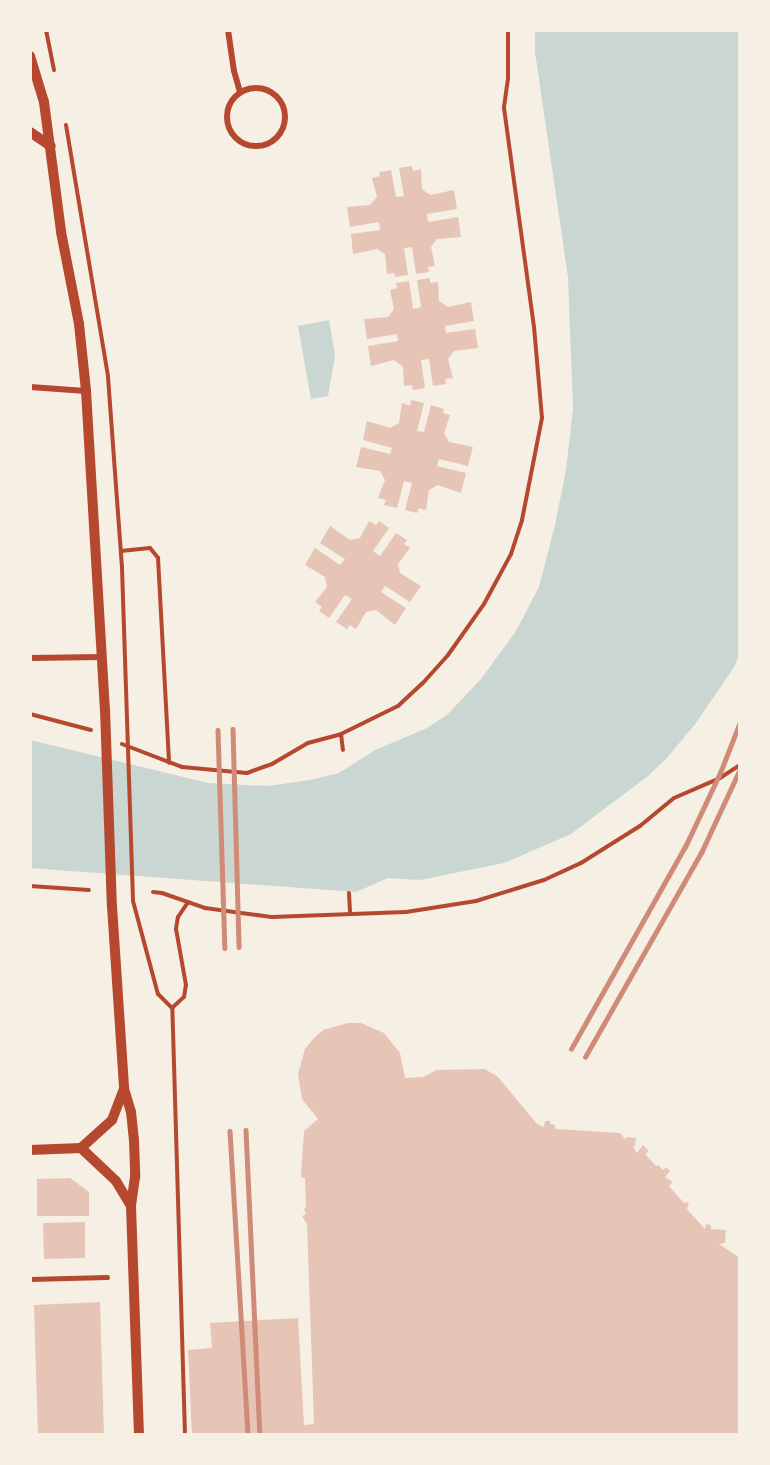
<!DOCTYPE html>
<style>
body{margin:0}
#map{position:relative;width:770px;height:1465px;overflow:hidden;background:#f6efe4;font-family:Barlow,sans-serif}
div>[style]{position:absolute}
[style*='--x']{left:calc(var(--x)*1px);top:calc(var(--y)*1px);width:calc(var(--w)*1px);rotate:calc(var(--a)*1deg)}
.water>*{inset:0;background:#c9d6d2}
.building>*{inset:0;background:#e6c5b7}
.path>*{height:4px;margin:-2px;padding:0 2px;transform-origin:2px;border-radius:2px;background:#b5482f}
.pedestrian>*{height:5px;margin:-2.5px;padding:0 2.5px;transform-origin:2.5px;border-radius:2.5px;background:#b5482f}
.minor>*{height:6px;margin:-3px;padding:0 3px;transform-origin:3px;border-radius:3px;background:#b5482f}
.minor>.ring{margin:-3px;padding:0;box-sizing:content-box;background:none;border:6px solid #b5482f;border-radius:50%}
.tertiary>*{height:10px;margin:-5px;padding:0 5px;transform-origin:5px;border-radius:5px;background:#b5482f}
.rail>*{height:4.5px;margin:-2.25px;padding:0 2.25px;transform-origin:2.25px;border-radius:2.25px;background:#cf8b77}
span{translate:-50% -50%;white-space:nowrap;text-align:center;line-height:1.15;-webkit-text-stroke:4.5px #f6efe4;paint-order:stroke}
.frame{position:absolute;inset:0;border:32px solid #f6efe4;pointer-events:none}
</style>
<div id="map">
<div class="water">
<div style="clip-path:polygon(535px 30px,740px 30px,740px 653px,734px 667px,696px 723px,666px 759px,648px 776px,571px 834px,504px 863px,420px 880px,388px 878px,356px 892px,30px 868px,30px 740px,208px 783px,268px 786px,310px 780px,339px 773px,375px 750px,427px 728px,447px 715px,481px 679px,516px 631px,539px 587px,555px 525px,566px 470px,573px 409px,568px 277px,535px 52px)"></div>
<div style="clip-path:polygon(329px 320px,335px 356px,328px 396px,311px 399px,298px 326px)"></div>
</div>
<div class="building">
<div style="clip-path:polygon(412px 166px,413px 171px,421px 169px,422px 189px,430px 195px,454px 190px,457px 209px,427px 214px,428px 222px,458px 217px,461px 237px,437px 239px,431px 247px,435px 266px,428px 267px,429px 272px,416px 274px,412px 247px,404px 248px,408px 275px,395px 277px,394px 273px,387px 274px,385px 254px,377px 249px,353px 254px,351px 234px,380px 230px,379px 222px,350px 227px,347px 207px,370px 205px,377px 197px,372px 178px,380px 176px,379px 172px,391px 170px,396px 197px,404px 196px,399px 168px)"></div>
<div style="clip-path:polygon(430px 278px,430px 283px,438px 282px,439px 301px,448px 307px,471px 302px,474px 321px,445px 326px,446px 333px,475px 329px,478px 348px,454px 351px,448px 359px,453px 378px,445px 379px,446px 384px,433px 386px,429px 359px,421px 360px,425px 388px,413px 390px,412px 385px,404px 386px,403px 367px,394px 360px,371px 366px,368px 346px,398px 341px,397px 334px,367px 339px,364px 319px,388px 317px,394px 309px,390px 290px,397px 288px,396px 283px,409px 281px,413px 309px,421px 307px,417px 280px)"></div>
<div style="clip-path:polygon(411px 400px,424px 403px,417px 431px,424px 432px,431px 405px,444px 409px,443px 413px,450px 415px,444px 433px,449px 442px,473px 447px,468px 466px,439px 459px,437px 466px,466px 473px,461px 493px,438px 485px,429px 490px,426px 510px,419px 508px,417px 513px,405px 510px,412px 483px,404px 481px,397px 508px,384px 505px,386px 500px,378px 498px,385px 480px,380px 471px,356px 467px,361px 447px,390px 454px,392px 448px,363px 440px,367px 421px,390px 428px,399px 423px,402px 403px,410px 406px)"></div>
<div style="clip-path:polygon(369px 521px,376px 525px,379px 521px,389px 528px,373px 551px,380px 556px,396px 533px,407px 540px,404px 544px,410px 548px,398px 564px,400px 573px,421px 586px,410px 602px,385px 586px,381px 592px,406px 608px,395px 625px,376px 610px,366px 612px,356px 629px,350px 625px,347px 629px,336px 622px,352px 599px,345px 595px,329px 618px,319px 611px,322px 607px,315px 602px,327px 587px,325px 577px,305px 565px,315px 548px,340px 565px,345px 559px,320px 543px,330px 526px,350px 540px,360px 538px)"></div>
<div style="clip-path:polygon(348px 1023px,361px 1023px,384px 1033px,400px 1053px,405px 1078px,423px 1077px,437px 1070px,485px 1069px,498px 1077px,537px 1124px,544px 1127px,545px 1121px,550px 1121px,550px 1124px,555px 1125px,555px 1129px,620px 1133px,626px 1140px,626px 1137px,636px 1138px,635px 1146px,633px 1147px,637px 1153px,643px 1145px,649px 1151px,645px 1154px,656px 1166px,658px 1165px,663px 1170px,666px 1167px,670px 1171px,665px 1177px,673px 1182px,669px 1186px,684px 1203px,689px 1202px,687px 1209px,705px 1229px,706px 1224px,711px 1225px,711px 1229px,726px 1230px,725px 1243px,719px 1244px,740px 1258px,740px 1435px,192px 1435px,188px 1350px,212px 1348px,210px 1323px,298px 1318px,304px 1425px,314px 1424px,307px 1224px,302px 1216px,306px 1214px,304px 1209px,306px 1207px,305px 1178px,302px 1178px,301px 1172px,304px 1131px,318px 1119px,302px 1099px,298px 1074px,305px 1049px,313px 1039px,323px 1030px)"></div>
<div style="clip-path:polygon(70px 1178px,89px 1192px,89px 1216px,37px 1216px,37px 1179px)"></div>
<div style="clip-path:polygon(85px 1222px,85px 1258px,44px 1259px,43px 1223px)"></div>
<div style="clip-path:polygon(100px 1302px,104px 1435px,38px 1435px,34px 1305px)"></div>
</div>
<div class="path">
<div style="--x:46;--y:30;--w:41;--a:78.7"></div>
<div style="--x:66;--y:125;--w:255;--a:80.5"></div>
<div style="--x:108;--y:377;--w:192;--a:85.8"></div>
<div style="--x:122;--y:568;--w:333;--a:88.1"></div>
<div style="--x:133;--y:901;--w:96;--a:75"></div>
<div style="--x:158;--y:994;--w:20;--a:45"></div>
<div style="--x:121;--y:551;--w:29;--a:-6"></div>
<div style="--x:150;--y:548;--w:13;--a:51"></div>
<div style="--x:158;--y:558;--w:205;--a:86.9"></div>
<div style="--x:30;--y:714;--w:63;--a:14.7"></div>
<div style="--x:341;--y:734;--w:16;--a:83"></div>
<div style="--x:122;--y:744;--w:64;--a:21"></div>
<div style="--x:182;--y:767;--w:65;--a:5.3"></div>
<div style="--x:247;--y:773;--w:27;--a:-20"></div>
<div style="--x:272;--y:764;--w:42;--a:-30.3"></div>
<div style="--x:308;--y:743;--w:34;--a:-15"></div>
<div style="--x:341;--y:734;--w:64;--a:-26.2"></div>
<div style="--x:398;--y:706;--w:33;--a:-43"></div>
<div style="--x:422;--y:684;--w:39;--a:-48"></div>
<div style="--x:448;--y:655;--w:62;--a:-54.8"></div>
<div style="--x:484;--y:604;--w:57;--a:-61.6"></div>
<div style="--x:511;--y:554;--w:36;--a:-72"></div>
<div style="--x:522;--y:520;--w:104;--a:-78.9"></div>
<div style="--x:542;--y:418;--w:91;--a:-95"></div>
<div style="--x:534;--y:327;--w:222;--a:-97.8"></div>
<div style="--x:504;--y:107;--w:28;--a:-82"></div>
<div style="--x:508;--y:79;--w:49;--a:-90"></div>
<div style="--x:30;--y:886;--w:59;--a:3.9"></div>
<div style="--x:153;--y:892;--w:9;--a:6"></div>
<div style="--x:162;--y:893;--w:46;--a:19.2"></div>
<div style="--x:205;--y:908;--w:68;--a:7.7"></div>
<div style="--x:272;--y:917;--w:134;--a:-2.1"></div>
<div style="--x:406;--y:912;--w:71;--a:-8.9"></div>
<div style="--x:476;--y:901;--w:71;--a:-17.2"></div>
<div style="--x:544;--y:880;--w:41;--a:-24.7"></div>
<div style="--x:581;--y:863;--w:70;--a:-32.1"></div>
<div style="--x:640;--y:826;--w:44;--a:-39.5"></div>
<div style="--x:674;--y:798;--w:50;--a:-23.5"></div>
<div style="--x:720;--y:778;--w:24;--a:-33"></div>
<div style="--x:349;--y:893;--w:20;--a:87"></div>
<div style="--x:185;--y:1435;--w:427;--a:-91.7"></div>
<div style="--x:172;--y:1008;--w:16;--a:-43"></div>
<div style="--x:184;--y:997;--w:12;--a:-81"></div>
<div style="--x:186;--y:985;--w:57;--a:-100.1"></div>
<div style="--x:176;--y:929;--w:12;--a:-81"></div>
<div style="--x:178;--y:917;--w:18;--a:-56"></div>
</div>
<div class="pedestrian">
<div style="--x:30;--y:1279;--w:77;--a:-1.5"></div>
</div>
<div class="minor">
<div style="--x:228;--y:30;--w:41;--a:81.7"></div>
<div style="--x:234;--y:71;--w:22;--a:74"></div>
<div class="ring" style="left:227px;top:88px;width:52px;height:52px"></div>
<div style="--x:30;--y:387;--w:56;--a:4.1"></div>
<div style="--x:30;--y:658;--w:72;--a:-0.8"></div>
</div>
<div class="tertiary">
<div style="--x:30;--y:56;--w:48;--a:73.1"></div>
<div style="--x:44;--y:102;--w:131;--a:82.5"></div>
<div style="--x:61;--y:232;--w:94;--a:78.9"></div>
<div style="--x:79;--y:324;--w:67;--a:84"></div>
<div style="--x:86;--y:391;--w:319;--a:86.6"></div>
<div style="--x:105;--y:709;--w:197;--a:88"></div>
<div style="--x:112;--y:906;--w:183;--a:86.2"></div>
<div style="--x:124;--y:1089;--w:24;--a:73"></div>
<div style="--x:131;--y:1112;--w:28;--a:84"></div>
<div style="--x:134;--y:1140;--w:37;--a:88"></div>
<div style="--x:135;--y:1177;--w:29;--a:98"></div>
<div style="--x:131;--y:1206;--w:229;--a:88"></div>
<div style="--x:30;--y:132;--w:25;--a:34"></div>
<div style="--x:81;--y:1148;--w:48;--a:43.3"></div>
<div style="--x:116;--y:1181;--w:29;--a:59"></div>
<div style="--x:30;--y:1150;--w:51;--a:-2.2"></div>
<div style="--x:81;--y:1148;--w:42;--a:-42.1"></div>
<div style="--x:112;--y:1120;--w:33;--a:-69"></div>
</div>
<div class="rail">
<div style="--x:233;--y:729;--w:218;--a:88.4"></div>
<div style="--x:218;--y:730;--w:218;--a:88.2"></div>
<div style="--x:571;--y:1049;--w:232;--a:-60.6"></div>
<div style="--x:685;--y:847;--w:82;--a:-64.7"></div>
<div style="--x:720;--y:773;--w:55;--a:-68.6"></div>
<div style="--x:585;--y:1057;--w:235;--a:-60.4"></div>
<div style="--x:701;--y:853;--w:93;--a:-65.1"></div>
<div style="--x:246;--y:1130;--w:305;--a:87.4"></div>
<div style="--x:230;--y:1131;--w:305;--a:86.6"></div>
</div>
<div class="frame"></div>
</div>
